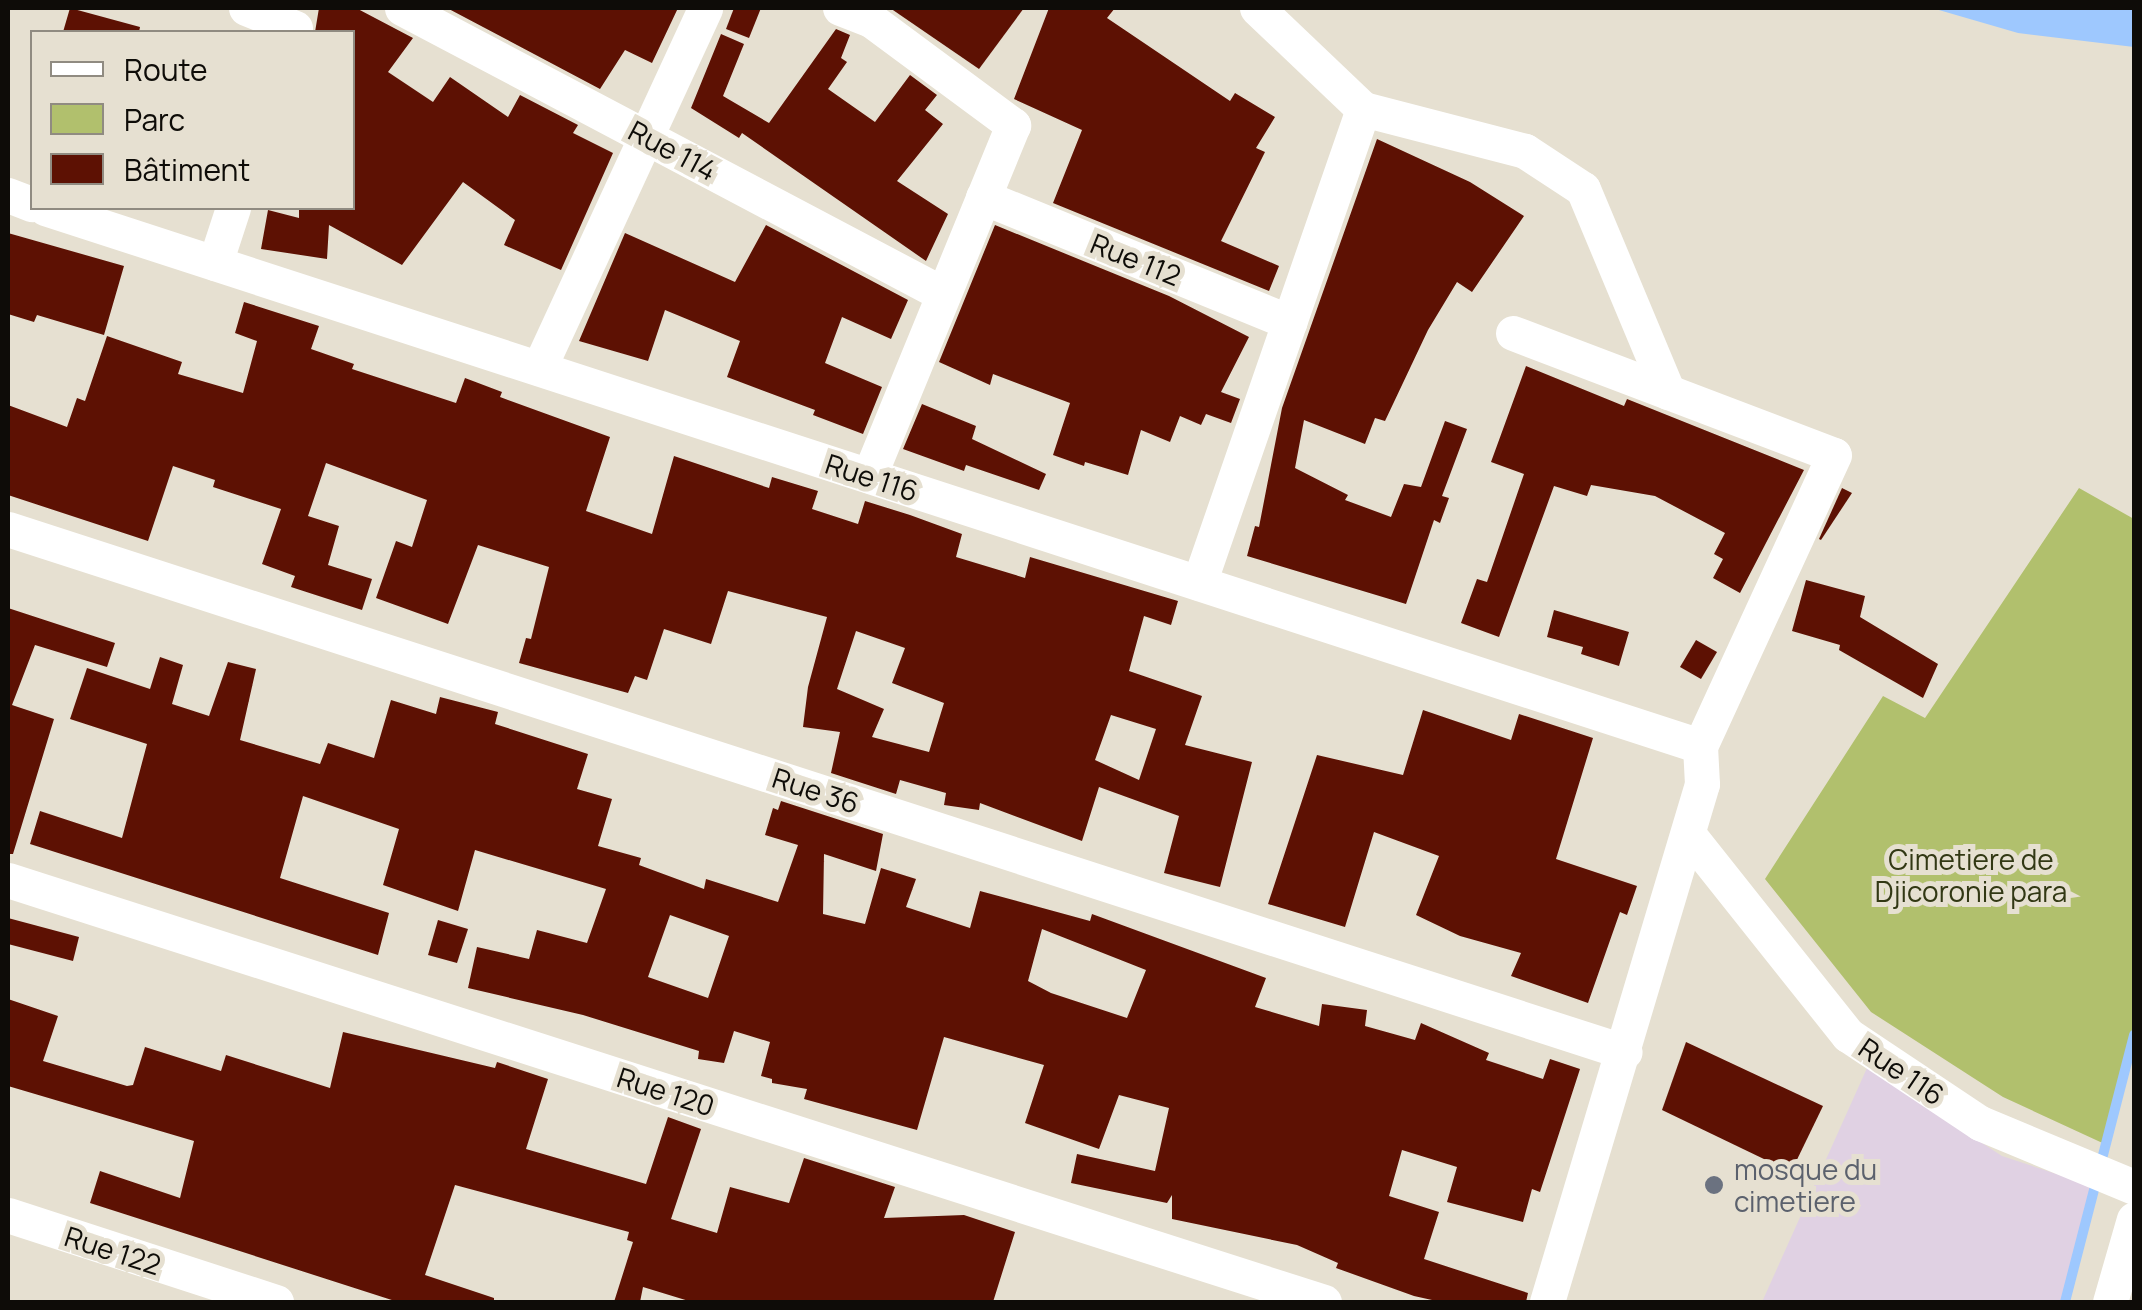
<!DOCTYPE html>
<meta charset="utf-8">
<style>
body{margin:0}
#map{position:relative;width:2142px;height:1310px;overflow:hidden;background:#e6e0d1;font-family:Manrope,sans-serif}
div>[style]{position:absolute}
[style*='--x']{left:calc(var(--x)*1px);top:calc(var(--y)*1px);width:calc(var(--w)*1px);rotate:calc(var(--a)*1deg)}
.education>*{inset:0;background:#e0d1e3}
.green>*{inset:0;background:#b1c06d}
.water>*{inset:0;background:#9ec8fe}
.stream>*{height:10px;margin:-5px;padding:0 5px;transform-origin:5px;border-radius:5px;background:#9ec8fe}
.building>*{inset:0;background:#5d1103}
.street>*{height:35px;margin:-17.5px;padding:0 17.5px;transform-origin:17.5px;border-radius:17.5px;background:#fff}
.dots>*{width:28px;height:28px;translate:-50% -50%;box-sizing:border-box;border:5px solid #e6e0d1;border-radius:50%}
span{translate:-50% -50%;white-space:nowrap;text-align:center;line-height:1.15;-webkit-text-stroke:10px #e6e0d1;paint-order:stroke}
.street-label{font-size:28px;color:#0e0c08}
.park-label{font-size:28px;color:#323814}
.worship-label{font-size:28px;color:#5b616d}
.left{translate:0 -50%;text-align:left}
.frame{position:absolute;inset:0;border:10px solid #0e0c08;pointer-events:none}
.legend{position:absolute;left:30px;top:30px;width:325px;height:180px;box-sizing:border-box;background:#e6e0d1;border:2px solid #908b81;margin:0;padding:12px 18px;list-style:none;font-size:30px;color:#0e0c08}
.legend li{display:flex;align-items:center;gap:20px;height:50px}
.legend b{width:50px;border:2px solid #908b81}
</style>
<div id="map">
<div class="education">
<div style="clip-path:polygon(1867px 1068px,2002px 1156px,2093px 1186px,2062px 1302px,1762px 1302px)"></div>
</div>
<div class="green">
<div style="clip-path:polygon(2079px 488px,2134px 519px,2134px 1032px,2109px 1146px,2003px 1097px,1871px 1012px,1765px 879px,1883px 696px,1925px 718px)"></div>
</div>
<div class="water">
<div style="clip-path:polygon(1932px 8px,2134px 8px,2134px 47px,2018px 33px)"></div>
</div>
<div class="stream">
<div style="--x:2065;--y:1302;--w:276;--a:-75.5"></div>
</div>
<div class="building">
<div style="clip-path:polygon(70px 8px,140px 27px,139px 32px,63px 32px)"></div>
<div style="clip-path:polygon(319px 8px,356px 8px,413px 38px,388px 72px,433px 102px,450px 77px,508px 117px,520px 95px,578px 125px,573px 133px,613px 153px,561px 270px,504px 245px,515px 220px,463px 182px,402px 265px,329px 225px,327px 259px,261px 249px,268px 210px,299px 218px,299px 208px,352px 208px,352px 32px,315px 32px)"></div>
<div style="clip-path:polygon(447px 8px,678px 8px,652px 63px,625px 50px,600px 89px)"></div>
<div style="clip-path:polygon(734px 8px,761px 8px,749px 38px,726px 29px)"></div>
<div style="clip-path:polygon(890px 8px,1024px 8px,979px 69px)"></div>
<div style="clip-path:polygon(1049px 8px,1115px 8px,1107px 18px,1230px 101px,1235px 93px,1275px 117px,1256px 148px,1265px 152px,1221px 241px,1279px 266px,1269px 291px,1053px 203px,1082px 130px,1014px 99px)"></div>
<div style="clip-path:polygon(836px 29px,850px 35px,841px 58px,847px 62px,828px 89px,875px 122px,910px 75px,937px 95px,925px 110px,943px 124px,897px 181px,948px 214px,926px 261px,742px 133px,739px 138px,691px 108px,721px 34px,744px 44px,723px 96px,769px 123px)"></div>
<div style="clip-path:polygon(1377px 139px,1470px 182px,1524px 216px,1472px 292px,1457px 282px,1428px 330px,1385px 421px,1375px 418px,1365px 444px,1304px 420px,1295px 468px,1348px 495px,1345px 500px,1391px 517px,1404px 484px,1421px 487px,1445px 421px,1467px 429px,1442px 496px,1449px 498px,1440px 523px,1434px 520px,1406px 604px,1247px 556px,1255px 526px,1259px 527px,1282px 408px)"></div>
<div style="clip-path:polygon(766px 225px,908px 300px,891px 339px,842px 317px,825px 363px,882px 387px,863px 434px,813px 415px,815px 410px,727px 377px,740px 341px,665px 310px,648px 361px,579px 341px,625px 233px,735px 282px)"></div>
<div style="clip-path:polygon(995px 225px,1169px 296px,1249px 337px,1221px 392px,1240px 399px,1231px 423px,1206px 414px,1201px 425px,1180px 416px,1170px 442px,1141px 430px,1128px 475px,1085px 462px,1084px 466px,1053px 455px,1070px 403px,993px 374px,990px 385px,939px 362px)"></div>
<div style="clip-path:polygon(8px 233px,124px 266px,104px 335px,37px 315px,34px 322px,8px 314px)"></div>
<div style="clip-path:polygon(evenodd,244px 302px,319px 326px,311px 349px,354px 364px,352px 369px,456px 403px,465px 378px,502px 392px,500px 397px,610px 437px,586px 511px,652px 534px,674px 456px,769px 488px,772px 477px,818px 491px,812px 509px,858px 524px,865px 501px,910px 515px,962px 534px,956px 557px,1025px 578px,1030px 557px,1178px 601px,1171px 625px,1144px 616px,1129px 671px,1202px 696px,1185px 745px,1252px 762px,1220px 887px,1164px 873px,1179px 816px,1099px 787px,1082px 841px,980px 803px,979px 810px,944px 805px,946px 793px,900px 780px,896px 794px,831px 773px,840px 732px,803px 727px,808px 687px,827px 617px,728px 591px,711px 644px,664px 629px,647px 680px,635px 676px,628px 693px,519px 663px,526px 638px,531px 639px,549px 567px,478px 545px,448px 624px,376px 598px,396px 541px,412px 547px,427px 500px,326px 463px,308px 516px,339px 526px,328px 565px,372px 579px,362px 610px,291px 587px,295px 576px,262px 564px,281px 509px,213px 487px,215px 480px,173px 466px,148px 541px,8px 495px,8px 405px,67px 427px,77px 398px,85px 401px,107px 336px,182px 362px,178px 374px,243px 393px,257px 341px,235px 333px,244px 302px,856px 631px,905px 648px,892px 683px,944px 703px,929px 752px,872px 737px,884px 709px,837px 689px,856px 631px,244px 302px,1111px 715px,1156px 729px,1139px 780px,1095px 760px,1111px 715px)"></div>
<div style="clip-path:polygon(1526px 366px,1624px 406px,1627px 399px,1804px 470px,1740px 593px,1713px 578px,1723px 559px,1714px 554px,1725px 533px,1655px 496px,1591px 485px,1587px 496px,1554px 486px,1499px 637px,1461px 623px,1477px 579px,1487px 582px,1524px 474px,1491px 462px)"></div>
<div style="clip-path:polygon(922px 404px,976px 426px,972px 439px,1046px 474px,1039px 490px,966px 465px,964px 471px,903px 449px)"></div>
<div style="clip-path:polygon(1842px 488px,1852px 493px,1821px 540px,1819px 539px)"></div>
<div style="clip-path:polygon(1806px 580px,1865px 596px,1860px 617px,1938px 664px,1923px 698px,1839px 650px,1840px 645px,1792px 631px)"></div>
<div style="clip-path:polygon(8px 608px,115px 643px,107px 667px,35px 645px,12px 705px,54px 719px,13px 854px,8px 854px)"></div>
<div style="clip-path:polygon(1554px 610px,1629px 632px,1619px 666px,1581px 654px,1583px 647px,1547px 637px)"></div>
<div style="clip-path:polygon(1696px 640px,1717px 652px,1701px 679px,1680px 667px)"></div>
<div style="clip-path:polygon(evenodd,160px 657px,183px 665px,172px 704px,209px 716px,228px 662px,256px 669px,240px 740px,320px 764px,328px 743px,374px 758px,391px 700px,436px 714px,440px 697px,498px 712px,495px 724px,588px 754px,577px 789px,612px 799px,598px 846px,641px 858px,639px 865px,704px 889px,706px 879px,778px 902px,798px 845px,765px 835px,773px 808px,778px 810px,781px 801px,883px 834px,876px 871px,824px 854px,823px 914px,865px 924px,881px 868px,916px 879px,906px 907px,970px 928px,980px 891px,1090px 921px,1092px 914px,1266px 978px,1255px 1007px,1319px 1026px,1322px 1004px,1367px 1010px,1365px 1026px,1415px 1040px,1421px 1023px,1489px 1053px,1486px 1060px,1543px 1079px,1550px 1059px,1580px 1069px,1540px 1192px,1532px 1189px,1523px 1222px,1447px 1202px,1457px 1167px,1402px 1150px,1389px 1196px,1439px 1212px,1424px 1259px,1528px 1293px,1526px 1302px,1441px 1302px,1414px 1296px,1336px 1268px,1338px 1263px,1297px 1245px,1172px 1219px,1172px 1195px,1167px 1203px,1071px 1183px,1077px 1154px,1155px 1171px,1169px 1108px,1119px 1095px,1099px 1149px,1025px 1123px,1044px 1065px,944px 1037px,917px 1130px,804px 1099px,807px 1089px,772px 1083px,772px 1079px,761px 1076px,770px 1042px,734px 1031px,724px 1063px,698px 1059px,699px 1051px,583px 1015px,468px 988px,477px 947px,529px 959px,537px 930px,587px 943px,606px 889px,475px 850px,458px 911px,383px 885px,399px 829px,303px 796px,280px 878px,389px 913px,378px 955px,30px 844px,40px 811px,122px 838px,147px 744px,70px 719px,87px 668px,150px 689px,160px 657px,670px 915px,729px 936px,708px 998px,648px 977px,670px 915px,160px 657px,1042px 929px,1146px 970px,1127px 1018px,1051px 993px,1028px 981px,1042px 929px)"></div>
<div style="clip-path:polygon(1423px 710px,1511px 740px,1519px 714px,1593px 738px,1556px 859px,1637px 886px,1627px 915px,1620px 912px,1588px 1003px,1511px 976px,1521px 953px,1460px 936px,1416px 915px,1439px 856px,1374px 832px,1345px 927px,1268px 904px,1317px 755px,1403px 775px)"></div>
<div style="clip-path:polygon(8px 918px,79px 937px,73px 961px,8px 944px)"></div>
<div style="clip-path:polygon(438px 920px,468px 929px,457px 963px,428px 955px)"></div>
<div style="clip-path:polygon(8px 999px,58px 1016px,43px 1061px,127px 1086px,133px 1085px,145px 1047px,221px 1071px,226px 1055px,330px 1088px,343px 1032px,495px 1068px,497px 1062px,548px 1079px,526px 1149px,646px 1184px,668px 1117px,701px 1129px,671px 1219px,717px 1233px,730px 1187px,789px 1203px,804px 1158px,895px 1187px,884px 1218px,964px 1215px,1015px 1232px,993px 1302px,692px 1302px,643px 1287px,640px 1302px,614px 1302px,633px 1242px,627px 1240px,629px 1232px,455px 1185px,425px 1275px,494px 1298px,494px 1302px,398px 1302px,90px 1203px,100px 1171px,180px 1198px,194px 1141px,8px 1086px)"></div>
<div style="clip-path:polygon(1686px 1042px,1823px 1106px,1791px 1172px,1662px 1110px)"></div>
</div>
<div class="street">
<div style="--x:246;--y:8;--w:53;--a:22.2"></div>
<div style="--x:402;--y:8;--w:612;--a:27.86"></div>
<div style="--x:840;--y:8;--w:33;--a:21"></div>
<div style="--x:871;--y:20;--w:177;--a:36.5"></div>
<div style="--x:1013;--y:125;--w:379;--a:112.3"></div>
<div style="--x:1257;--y:8;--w:146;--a:43.6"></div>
<div style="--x:1363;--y:109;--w:167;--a:14.5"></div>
<div style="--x:1525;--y:151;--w:69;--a:33.2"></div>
<div style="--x:1583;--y:189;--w:220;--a:67.3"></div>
<div style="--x:8;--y:195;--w:26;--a:21"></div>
<div style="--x:983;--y:197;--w:331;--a:22.2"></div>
<div style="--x:45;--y:208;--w:1740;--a:18.01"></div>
<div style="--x:215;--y:263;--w:58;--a:-71.9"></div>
<div style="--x:1513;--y:333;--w:343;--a:20.8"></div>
<div style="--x:1834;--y:455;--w:320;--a:114.7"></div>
<div style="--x:1700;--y:746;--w:38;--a:87"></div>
<div style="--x:1702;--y:784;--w:541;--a:106.66"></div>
<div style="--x:539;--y:368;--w:396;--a:-65.2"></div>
<div style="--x:8;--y:529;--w:1699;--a:17.92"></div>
<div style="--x:1199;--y:583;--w:502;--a:-70.91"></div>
<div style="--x:1688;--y:834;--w:257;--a:51.5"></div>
<div style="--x:1848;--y:1035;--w:159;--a:33.7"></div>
<div style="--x:1980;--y:1123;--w:167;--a:22.6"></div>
<div style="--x:8;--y:880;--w:1382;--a:17.78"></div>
<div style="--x:8;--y:1215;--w:282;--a:18"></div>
<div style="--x:2110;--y:1302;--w:86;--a:-73.9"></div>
</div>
<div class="dots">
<div style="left:1714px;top:1185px;background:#6b7280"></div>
</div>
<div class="street-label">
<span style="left:673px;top:150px;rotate:28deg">Rue 114</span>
<span style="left:1136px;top:259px;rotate:22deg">Rue 112</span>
<span style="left:872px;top:477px;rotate:18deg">Rue 116</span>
<span style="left:816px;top:790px;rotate:18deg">Rue 36</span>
<span style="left:1902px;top:1071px;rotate:34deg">Rue 116</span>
<span style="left:666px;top:1091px;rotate:18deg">Rue 120</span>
<span style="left:113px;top:1250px;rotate:18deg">Rue 122</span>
</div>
<div class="park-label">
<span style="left:1971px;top:875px">Cimetiere de<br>Djicoronie para</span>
</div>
<div class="worship-label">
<span class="left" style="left:1734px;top:1185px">mosque du<br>cimetiere</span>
</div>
<div class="frame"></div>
<ul class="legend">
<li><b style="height:12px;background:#fff"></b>Route</li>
<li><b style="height:28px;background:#b1c06d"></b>Parc</li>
<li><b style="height:28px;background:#5d1103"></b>Bâtiment</li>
</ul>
</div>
